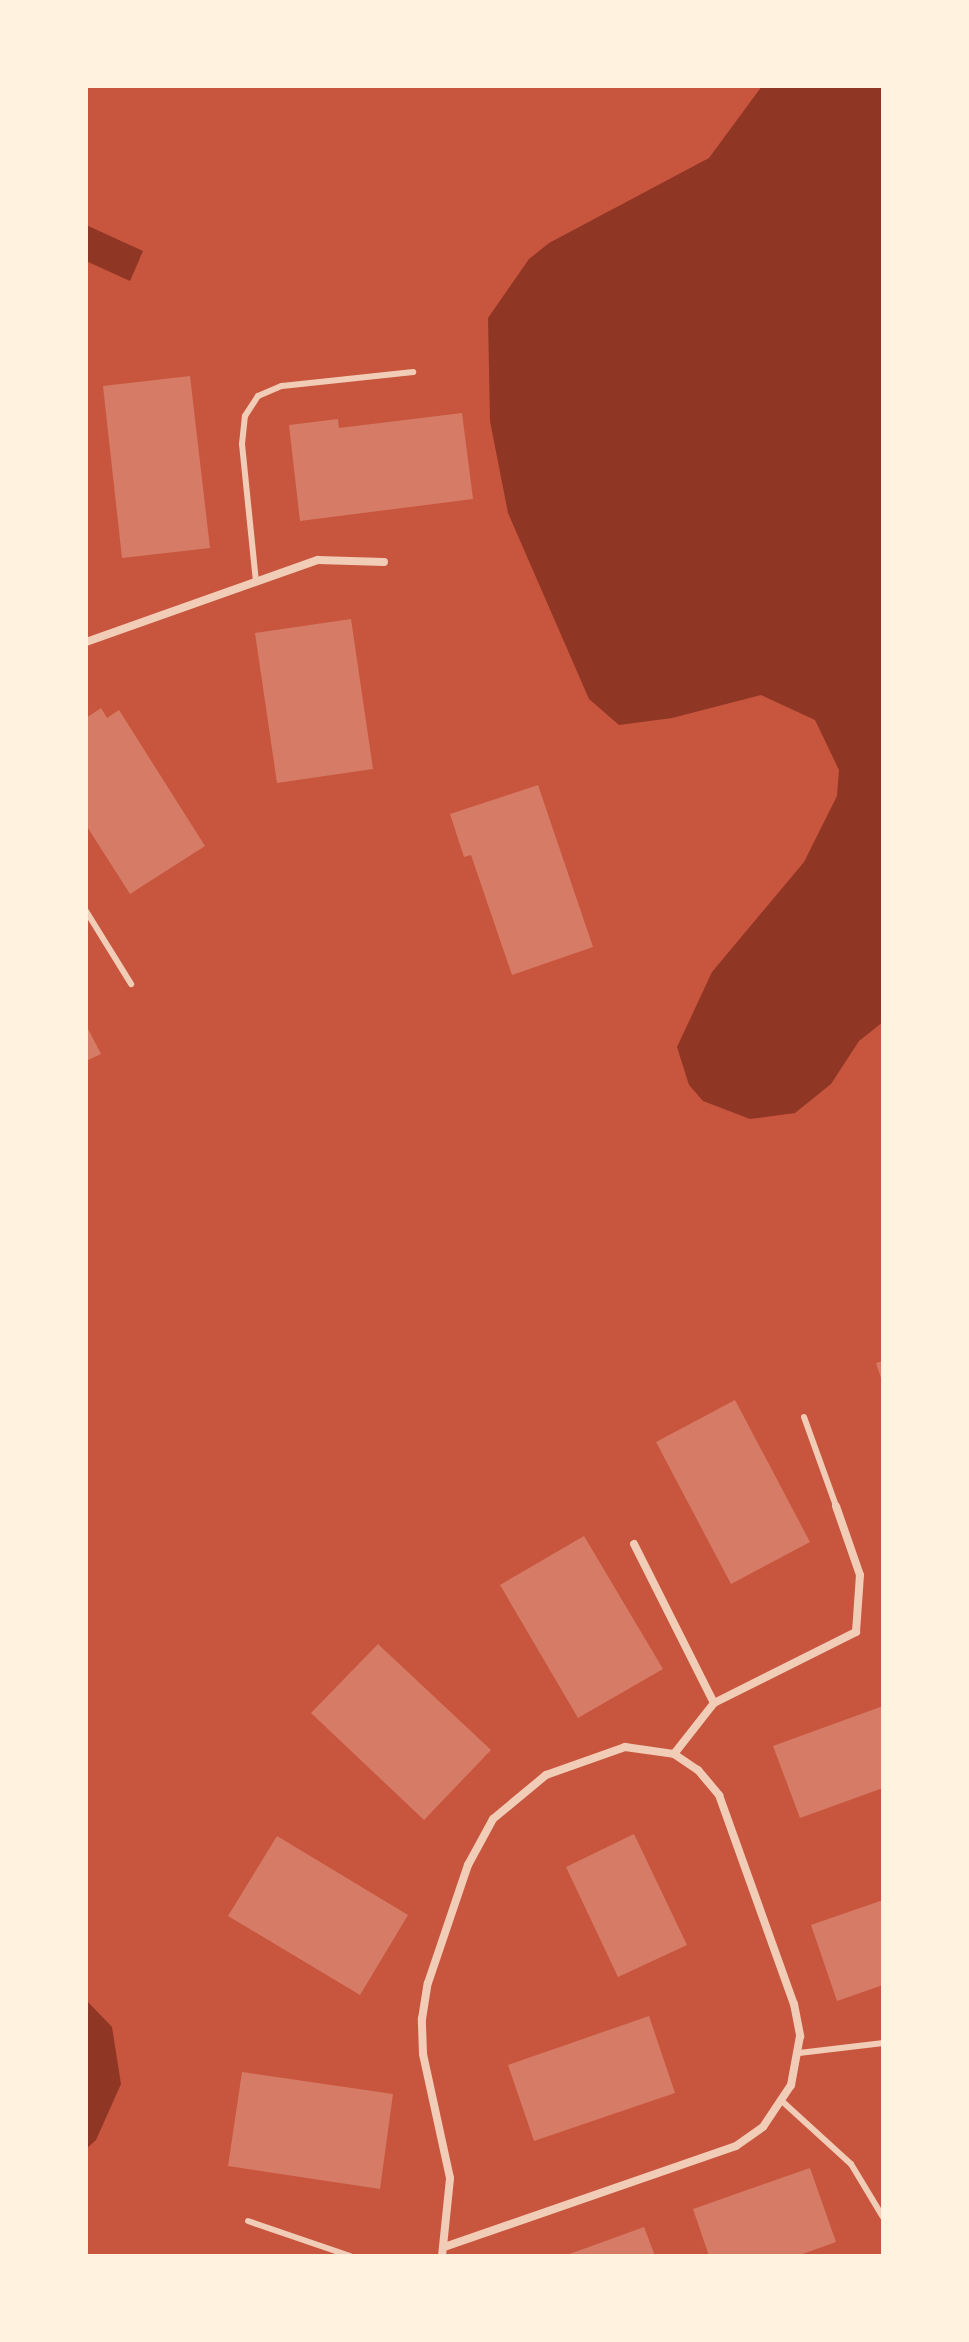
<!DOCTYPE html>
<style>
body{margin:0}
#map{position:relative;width:969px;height:2342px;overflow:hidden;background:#c8553d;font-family:"Golos Text",sans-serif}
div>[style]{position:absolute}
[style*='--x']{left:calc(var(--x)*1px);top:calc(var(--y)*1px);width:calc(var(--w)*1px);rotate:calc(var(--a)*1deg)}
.water>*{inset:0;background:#8f3625}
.building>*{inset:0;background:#d67c66}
.service>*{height:6px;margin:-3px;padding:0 3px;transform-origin:3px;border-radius:3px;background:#f1ccb7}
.minor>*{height:8px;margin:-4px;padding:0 4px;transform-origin:4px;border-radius:4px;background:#f1ccb7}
span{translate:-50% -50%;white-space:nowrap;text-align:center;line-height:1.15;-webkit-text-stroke:8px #fff3e0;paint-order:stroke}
.frame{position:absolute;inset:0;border:88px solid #fff3e0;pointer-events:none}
</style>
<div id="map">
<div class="water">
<div style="clip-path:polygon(762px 86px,883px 86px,883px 1022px,859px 1041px,831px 1084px,795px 1113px,750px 1119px,703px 1101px,689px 1085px,677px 1047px,712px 972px,804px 862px,837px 796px,839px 770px,815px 720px,761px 695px,672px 718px,619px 725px,589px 699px,508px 513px,490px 421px,488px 318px,529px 259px,549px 243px,709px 158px)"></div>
<div style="clip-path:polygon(86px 225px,143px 251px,130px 281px,86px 261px)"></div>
<div style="clip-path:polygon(86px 2000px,112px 2027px,121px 2084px,96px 2140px,86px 2149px)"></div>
</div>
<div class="building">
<div style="clip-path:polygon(190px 376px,210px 548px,122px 558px,103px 386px)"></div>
<div style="clip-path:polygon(462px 413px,473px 499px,300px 521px,289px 425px,338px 419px,339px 428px)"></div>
<div style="clip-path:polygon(351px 619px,373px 769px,277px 783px,255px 633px)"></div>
<div style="clip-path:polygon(101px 708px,107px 718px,119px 710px,205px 846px,130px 894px,86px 825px,86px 718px)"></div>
<div style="clip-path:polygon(538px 785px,593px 947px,512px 975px,471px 855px,464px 857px,450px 814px)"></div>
<div style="clip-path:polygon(86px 1025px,101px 1054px,86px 1061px)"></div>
<div style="clip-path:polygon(883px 1361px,883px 1381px,882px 1381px,876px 1363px)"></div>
<div style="clip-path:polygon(735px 1400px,810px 1542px,731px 1584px,656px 1442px)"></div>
<div style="clip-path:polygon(584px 1536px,663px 1669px,578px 1718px,500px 1585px)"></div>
<div style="clip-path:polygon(378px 1644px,491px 1750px,424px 1820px,311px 1713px)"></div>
<div style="clip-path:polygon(883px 1706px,883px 1788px,800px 1818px,773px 1746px)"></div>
<div style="clip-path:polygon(634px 1834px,687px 1945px,618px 1977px,566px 1867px)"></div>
<div style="clip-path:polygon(277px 1836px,408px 1915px,360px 1995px,228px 1916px)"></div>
<div style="clip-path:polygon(883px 1900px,883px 1985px,837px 2001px,811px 1925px)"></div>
<div style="clip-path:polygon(649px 2016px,675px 2093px,534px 2141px,508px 2065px)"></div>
<div style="clip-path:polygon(242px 2072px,393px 2094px,380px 2189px,228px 2166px)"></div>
<div style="clip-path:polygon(810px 2168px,836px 2242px,797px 2256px,709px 2256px,693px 2209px)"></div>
<div style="clip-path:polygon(644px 2227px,655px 2256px,564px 2256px)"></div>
</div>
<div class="service">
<div style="--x:256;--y:582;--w:139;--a:-95.8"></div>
<div style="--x:242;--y:444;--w:28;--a:-84"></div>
<div style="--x:245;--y:416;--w:24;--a:-57"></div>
<div style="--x:258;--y:396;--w:26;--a:-23"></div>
<div style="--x:282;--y:386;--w:132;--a:-6.1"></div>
<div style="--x:86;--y:911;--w:86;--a:58.3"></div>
<div style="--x:804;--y:1417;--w:95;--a:70.2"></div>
<div style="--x:799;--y:2053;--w:85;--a:-6.8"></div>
<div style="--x:783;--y:2102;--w:92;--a:42.4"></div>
<div style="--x:851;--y:2164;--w:62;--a:58.9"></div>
<div style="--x:248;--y:2221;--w:108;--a:18.9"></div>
</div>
<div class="minor">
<div style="--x:86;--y:642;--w:246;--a:-19.5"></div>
<div style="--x:318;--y:560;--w:66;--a:1.7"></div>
<div style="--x:634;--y:1544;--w:178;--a:63.3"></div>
<div style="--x:674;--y:1754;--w:65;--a:-51.9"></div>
<div style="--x:714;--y:1703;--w:159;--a:-26.6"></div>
<div style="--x:856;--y:1632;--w:57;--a:-86"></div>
<div style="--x:860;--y:1575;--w:73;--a:-109.2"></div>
<div style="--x:442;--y:2256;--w:78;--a:-84.1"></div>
<div style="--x:450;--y:2178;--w:127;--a:-102.3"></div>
<div style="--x:423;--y:2054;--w:35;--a:-92"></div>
<div style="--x:422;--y:2019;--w:36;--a:-81"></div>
<div style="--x:428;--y:1983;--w:125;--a:-71.3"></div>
<div style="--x:468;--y:1865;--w:52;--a:-61.5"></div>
<div style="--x:493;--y:1819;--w:69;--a:-39.7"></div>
<div style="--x:546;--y:1775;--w:84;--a:-19.5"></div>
<div style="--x:625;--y:1747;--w:49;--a:8.1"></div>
<div style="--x:674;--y:1754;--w:29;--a:34"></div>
<div style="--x:698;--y:1770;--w:33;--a:50"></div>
<div style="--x:719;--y:1795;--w:222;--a:70.3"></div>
<div style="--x:794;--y:2004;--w:33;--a:79"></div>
<div style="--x:800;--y:2036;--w:50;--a:100.4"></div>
<div style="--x:791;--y:2085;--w:50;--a:123.7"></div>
<div style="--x:763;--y:2127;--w:33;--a:145"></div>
<div style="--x:736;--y:2146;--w:308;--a:160.9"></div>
</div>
<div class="frame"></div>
</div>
